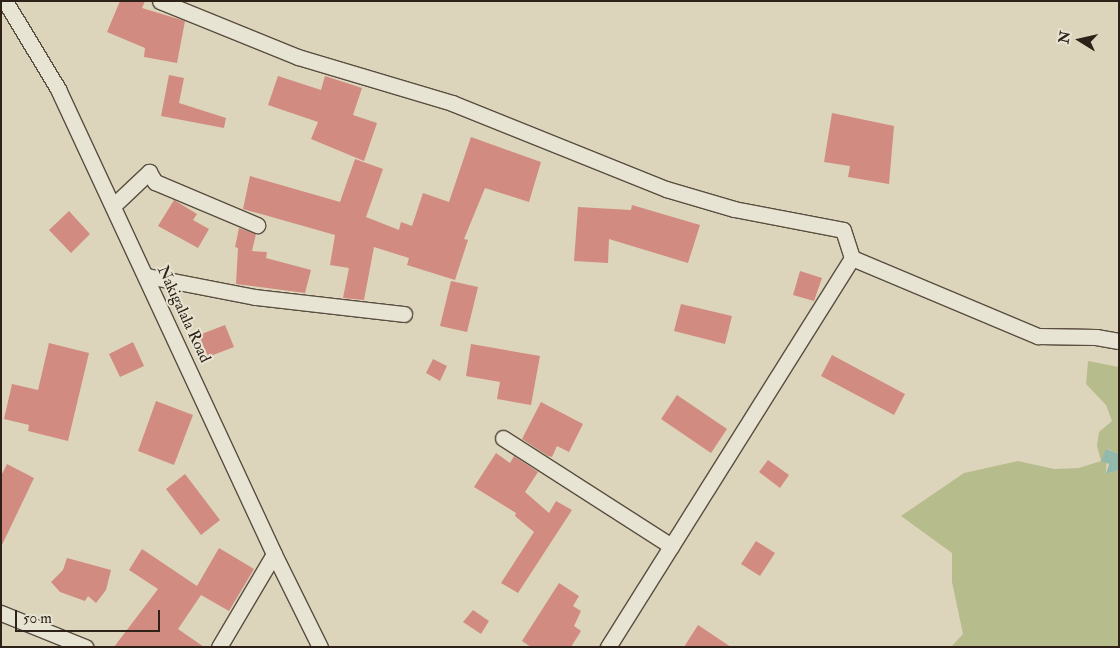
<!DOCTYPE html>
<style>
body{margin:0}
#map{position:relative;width:1120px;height:648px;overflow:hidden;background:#dcd5bb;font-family:"IM FELL Double Pica",serif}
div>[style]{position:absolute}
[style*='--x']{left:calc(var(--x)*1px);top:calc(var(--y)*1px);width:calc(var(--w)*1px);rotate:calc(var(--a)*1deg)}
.green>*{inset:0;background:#b7bc8c}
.water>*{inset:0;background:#93b9ac}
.building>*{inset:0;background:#d28b81}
.roads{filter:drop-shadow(1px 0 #5a4e40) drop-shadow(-1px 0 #5a4e40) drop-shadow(0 1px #5a4e40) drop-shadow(0 -1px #5a4e40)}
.minor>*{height:15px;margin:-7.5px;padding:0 7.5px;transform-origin:7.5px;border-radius:7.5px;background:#e8e4d3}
span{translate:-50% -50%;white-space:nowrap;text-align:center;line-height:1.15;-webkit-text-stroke:4px #e8e4d3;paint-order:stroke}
.street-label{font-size:16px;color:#2e2117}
.frame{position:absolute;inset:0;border:2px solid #2e2117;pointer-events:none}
.north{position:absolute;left:1055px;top:15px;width:50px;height:50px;-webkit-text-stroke:4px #e8e4d3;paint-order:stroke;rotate:280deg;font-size:14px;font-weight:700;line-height:20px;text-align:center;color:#2e2117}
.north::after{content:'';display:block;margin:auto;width:18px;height:22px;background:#2e2117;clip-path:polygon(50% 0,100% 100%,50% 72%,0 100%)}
.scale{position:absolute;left:15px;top:610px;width:145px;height:22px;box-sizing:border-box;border:2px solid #2e2117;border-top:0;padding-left:6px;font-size:15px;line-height:18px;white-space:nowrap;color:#2e2117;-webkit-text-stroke:4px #e8e4d3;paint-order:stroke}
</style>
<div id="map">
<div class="green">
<div style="clip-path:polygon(1088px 361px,1119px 367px,1119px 454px,1107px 449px,1106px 474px,1119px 470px,1119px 647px,951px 647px,963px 634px,952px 582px,952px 553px,901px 516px,964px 473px,1018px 461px,1054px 469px,1079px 468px,1101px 461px,1097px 446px,1099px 432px,1112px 421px,1106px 405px,1086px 384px)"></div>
</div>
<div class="water">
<div style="clip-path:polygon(1106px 449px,1119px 454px,1119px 470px,1106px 474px,1109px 464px,1101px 461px)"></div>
</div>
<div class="building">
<div style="clip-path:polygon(120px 1px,145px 1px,142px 8px,185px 21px,177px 63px,144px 57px,145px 48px,107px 32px)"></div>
<div style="clip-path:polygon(169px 75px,184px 78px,179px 103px,226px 118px,224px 128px,161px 116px)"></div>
<div style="clip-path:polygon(278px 76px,321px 90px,325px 76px,362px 88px,353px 115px,377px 123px,364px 161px,311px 139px,318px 122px,268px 105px)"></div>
<div style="clip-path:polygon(832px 113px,894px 126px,889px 184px,848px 177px,850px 166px,824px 162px)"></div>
<div style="clip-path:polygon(471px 137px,541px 162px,529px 202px,485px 188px,464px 239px,468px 240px,455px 280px,407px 265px,409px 258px,374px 247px,364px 300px,343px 298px,349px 268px,330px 265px,335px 235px,243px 209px,250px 176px,340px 202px,355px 159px,383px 169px,366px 217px,399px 230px,401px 222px,412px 226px,423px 193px,449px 202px)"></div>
<div style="clip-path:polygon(174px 200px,197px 214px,193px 220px,209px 229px,198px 248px,158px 226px)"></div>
<div style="clip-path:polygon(632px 205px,700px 225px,688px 263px,609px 239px,608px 263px,574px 261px,578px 207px,631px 210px)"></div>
<div style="clip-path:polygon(69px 211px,90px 234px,71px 253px,49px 230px)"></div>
<div style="clip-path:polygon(239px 228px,256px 234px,252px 251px,267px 252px,266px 258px,311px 270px,305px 293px,236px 284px,238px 248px,235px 247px)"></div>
<div style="clip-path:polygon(800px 271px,822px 278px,814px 301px,793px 295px)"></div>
<div style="clip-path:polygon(451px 281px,478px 287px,467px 332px,440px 326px)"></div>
<div style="clip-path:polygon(681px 304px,732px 316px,725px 344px,674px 331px)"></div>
<div style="clip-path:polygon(225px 325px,234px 347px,208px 357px,199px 335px)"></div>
<div style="clip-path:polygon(133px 342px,144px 366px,120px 377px,109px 354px)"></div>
<div style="clip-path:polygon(49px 343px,89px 353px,68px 441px,28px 431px,29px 425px,4px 419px,12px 384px,38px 390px)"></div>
<div style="clip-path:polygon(471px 344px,540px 356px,531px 405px,497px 399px,500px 382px,466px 376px)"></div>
<div style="clip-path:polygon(832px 355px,905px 394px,894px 415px,821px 376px)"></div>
<div style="clip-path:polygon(433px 359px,447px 366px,440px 381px,426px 373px)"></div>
<div style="clip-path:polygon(677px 395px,727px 429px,711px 453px,661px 419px)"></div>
<div style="clip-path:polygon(156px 401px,193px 415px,174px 465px,138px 451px)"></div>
<div style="clip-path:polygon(541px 402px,583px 424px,569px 452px,557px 446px,552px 457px,548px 456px,522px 439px)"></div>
<div style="clip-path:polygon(496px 453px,510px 463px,514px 456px,538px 472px,525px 492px,549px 513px,556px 501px,572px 510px,518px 593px,501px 583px,534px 532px,515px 516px,516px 513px,474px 487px)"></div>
<div style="clip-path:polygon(768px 460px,789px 475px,780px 488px,759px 472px)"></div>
<div style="clip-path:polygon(7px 464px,34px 478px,1px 547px,1px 476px)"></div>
<div style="clip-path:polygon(185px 474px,220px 520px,201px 535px,166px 489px)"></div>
<div style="clip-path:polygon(756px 541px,775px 553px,760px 576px,741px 564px)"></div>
<div style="clip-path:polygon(219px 548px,254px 569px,229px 611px,201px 595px,178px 629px,204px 647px,114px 647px,158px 589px,129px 570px,142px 549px,197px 586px)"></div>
<div style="clip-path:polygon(67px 558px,111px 570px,106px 590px,96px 603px,88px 596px,85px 601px,60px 592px,51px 582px,63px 570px)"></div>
<div style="clip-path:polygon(559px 583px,579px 596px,573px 606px,581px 611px,574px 626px,581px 631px,571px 647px,531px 647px,522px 641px)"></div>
<div style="clip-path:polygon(473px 610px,489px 621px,481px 634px,463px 622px)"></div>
<div style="clip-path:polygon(698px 625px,731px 647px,684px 647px)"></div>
</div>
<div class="roads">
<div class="minor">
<div style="--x:5;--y:1;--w:103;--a:58.9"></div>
<div style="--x:58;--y:89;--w:513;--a:65.08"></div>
<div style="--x:274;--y:554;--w:104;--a:63.7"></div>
<div style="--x:160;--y:1;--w:149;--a:22.1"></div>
<div style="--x:298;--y:57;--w:161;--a:16.6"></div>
<div style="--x:452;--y:103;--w:231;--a:21.9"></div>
<div style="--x:666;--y:189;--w:71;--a:16.4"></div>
<div style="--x:734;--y:209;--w:111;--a:10.9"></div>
<div style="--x:843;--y:230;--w:29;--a:72"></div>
<div style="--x:852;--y:258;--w:202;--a:22.8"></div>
<div style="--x:1038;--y:336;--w:58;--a:1"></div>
<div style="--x:1096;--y:337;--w:23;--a:10"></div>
<div style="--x:113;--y:206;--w:50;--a:-43.4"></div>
<div style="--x:149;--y:172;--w:12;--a:59"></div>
<div style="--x:155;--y:182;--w:111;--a:22.9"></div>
<div style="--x:147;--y:276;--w:110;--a:11"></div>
<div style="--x:255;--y:297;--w:150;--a:6.5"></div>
<div style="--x:503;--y:438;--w:200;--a:32.7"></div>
<div style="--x:1;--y:613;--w:91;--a:22"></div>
<div style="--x:219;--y:647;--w:108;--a:-59.4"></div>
<div style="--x:608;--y:647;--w:459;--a:-57.9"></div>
</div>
</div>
<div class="street-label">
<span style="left:184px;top:314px;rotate:65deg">Nakigalala Road</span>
</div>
<div class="frame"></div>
<div class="north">N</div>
<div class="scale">50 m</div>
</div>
